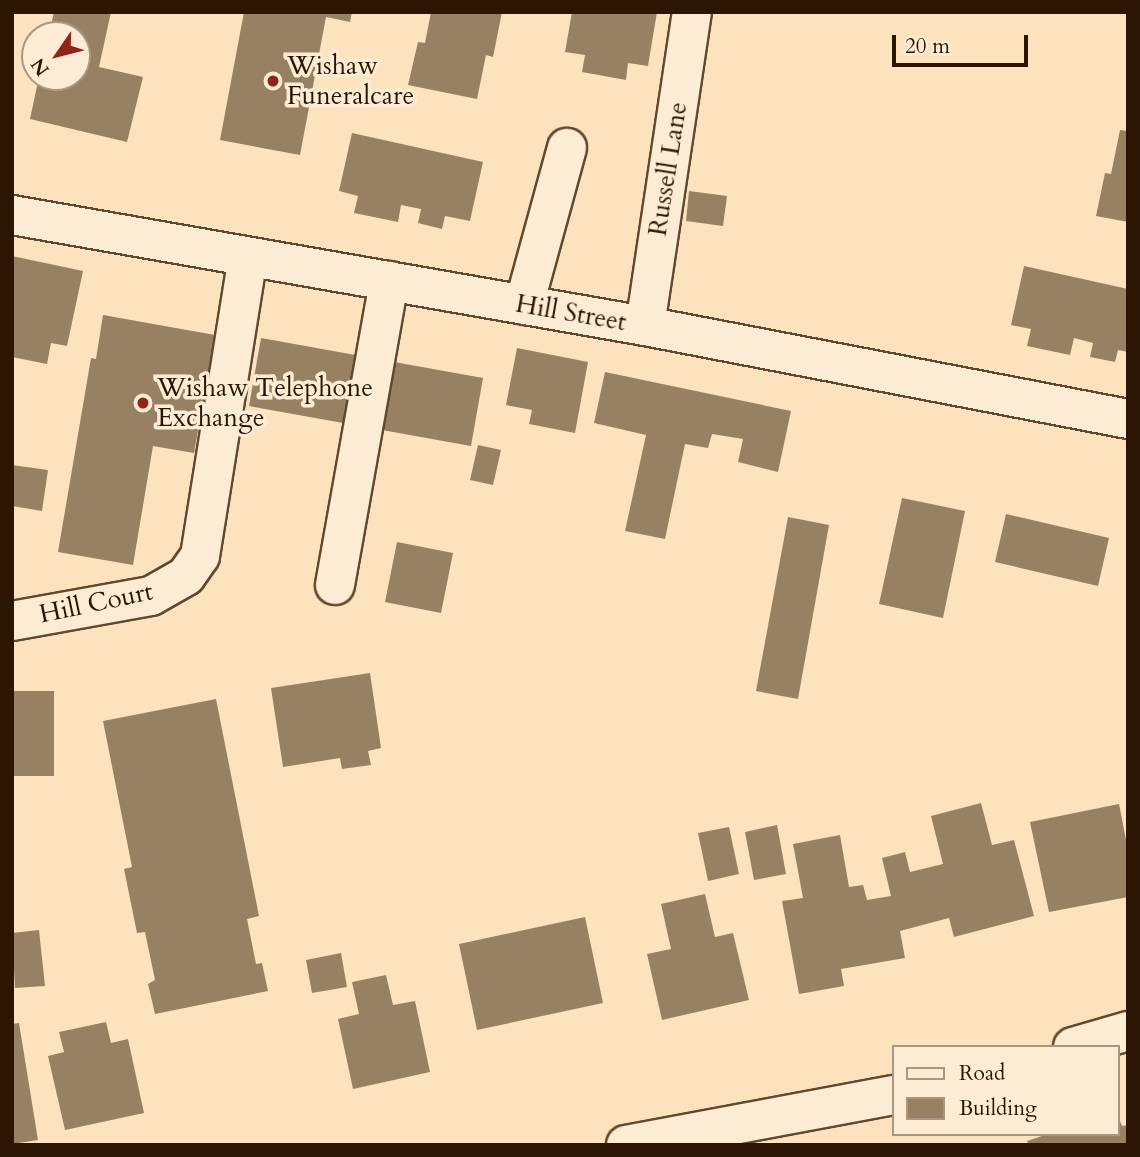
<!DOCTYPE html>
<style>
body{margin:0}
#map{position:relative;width:1140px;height:1157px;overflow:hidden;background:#fce2bd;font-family:Cardo,serif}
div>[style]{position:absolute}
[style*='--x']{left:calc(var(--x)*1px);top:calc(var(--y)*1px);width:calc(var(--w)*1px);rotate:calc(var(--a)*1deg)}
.building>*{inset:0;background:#988063}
.roads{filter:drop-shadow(2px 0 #604831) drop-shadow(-2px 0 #604831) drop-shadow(0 2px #604831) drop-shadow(0 -2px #604831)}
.minor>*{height:38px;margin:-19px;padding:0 19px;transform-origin:19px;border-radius:19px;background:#fdecd4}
.dots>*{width:19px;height:19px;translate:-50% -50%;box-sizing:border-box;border:4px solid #fdecd4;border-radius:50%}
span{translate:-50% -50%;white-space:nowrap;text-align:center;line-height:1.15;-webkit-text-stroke:7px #fdecd4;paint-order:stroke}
.poi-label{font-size:26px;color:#2c1502}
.left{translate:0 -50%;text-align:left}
.street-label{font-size:26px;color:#2c1502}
.frame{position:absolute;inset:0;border:14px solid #2c1502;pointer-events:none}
.legend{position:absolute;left:892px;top:1045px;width:228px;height:91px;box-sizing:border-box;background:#fdecd4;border:2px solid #a99680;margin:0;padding:9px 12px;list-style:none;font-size:21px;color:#2c1502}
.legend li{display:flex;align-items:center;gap:14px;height:35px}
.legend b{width:35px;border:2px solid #a99680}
.north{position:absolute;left:21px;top:21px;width:70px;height:70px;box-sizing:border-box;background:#fdecd4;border:2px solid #a99680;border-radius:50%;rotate:235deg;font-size:19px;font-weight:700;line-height:28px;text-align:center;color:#2c1502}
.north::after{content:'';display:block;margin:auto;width:24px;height:32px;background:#8f2418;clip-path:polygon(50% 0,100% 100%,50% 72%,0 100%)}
.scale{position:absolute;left:892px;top:35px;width:136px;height:32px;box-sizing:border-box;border:4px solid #2c1502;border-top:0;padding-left:9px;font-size:21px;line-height:24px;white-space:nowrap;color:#2c1502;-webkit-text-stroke:5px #fdecd4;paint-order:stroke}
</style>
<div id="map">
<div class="building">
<div style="clip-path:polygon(54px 12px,111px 12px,99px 67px,143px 77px,127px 142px,30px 119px,39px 77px,77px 77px,77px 35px,49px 35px)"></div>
<div style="clip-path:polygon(244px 12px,352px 12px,350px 22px,326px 17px,300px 155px,220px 140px)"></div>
<div style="clip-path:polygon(431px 12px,502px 12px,493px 57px,486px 55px,477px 99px,408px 85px,418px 42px,425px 43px)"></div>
<div style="clip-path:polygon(572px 12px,657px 12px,648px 66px,628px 63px,626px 80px,582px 72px,585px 55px,565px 52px)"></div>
<div style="clip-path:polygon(1120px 130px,1128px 131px,1128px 222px,1096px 216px,1105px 173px,1111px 174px)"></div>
<div style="clip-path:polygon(352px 133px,483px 162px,470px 221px,445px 216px,442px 229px,418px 223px,421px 209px,401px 205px,398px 222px,354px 213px,358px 196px,339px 191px)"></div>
<div style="clip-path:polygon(689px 191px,727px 196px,723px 226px,686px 221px)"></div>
<div style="clip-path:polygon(12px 256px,83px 271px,67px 346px,51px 343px,47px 364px,12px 357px)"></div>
<div style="clip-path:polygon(1024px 266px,1128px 289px,1128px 352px,1118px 350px,1115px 362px,1090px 357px,1093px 343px,1074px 338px,1070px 355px,1027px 346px,1031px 329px,1011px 325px)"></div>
<div style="clip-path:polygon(103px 315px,215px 335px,194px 453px,153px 446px,133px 565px,58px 552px,91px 358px,96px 359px)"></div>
<div style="clip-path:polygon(261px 338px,483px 378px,471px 446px,249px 406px)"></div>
<div style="clip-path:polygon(517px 348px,588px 362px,575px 433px,529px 424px,532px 410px,506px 405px)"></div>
<div style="clip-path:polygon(605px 372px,791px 411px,778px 472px,738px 462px,743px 439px,712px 434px,708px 448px,685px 444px,665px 539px,625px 531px,646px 435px,594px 423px)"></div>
<div style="clip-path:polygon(478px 445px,501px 450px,493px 485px,470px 480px)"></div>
<div style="clip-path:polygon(12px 465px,48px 470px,42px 511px,12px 506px)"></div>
<div style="clip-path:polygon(902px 498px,965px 511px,943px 618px,879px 604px)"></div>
<div style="clip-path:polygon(1006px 514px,1109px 538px,1098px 586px,995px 562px)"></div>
<div style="clip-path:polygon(788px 517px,829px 525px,798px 699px,756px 691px)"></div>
<div style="clip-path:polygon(397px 542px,453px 553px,441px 613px,385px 602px)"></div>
<div style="clip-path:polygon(370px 673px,381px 748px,368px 751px,371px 765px,342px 769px,340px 758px,283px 767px,271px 688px)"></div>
<div style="clip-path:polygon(12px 691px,54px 691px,54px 776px,12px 776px)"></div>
<div style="clip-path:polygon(216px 699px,259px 916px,247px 919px,256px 964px,262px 963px,268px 991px,155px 1014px,148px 984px,155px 980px,145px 932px,137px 933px,124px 869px,132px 867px,103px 721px)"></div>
<div style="clip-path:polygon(981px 803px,992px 845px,1014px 840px,1034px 916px,954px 937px,949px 918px,900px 931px,905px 958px,841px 969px,844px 986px,799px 994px,782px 901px,803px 898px,793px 844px,840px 835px,849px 887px,863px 885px,867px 900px,891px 896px,882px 858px,905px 852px,910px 872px,943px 864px,931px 816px)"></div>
<div style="clip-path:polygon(1119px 804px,1128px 850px,1128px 897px,1049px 912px,1030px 822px)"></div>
<div style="clip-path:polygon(777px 825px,786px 874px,754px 880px,745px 832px)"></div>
<div style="clip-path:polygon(729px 827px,739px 874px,708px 881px,698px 833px)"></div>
<div style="clip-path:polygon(705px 894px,715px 937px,733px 933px,749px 1000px,662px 1020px,647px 954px,671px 949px,661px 904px)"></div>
<div style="clip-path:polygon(585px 917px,603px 1003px,477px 1030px,459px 944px)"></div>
<div style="clip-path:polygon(39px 930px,45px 986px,15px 988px,12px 933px)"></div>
<div style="clip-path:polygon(341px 953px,347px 987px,312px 993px,306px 960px)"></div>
<div style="clip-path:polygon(386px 975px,393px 1005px,415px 1001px,430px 1072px,353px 1089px,338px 1019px,359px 1014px,352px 982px)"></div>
<div style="clip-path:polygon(106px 1022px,111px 1043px,128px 1039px,144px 1113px,65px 1130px,48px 1056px,64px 1052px,59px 1032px)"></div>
<div style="clip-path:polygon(19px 1023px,38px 1140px,12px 1144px,12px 1024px)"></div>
<div style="clip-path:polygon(1117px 1114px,1122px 1126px,1128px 1125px,1128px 1145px,1029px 1145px,1027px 1141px,1048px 1134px,1117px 1134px)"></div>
</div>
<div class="roads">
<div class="minor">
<div style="--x:12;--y:215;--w:643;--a:9.95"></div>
<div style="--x:645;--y:326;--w:492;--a:10.9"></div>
<div style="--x:524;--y:305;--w:163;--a:-74.7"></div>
<div style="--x:645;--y:326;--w:317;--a:-81.5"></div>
<div style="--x:335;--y:585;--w:309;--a:-79.9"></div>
<div style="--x:12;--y:621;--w:141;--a:-10.2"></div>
<div style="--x:151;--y:596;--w:40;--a:-29.7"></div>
<div style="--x:186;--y:576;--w:24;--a:-55"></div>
<div style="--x:200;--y:556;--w:303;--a:-80.9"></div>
<div style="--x:1073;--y:1047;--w:57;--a:-16.2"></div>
<div style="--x:626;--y:1145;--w:272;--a:-10.6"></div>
</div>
</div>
<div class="dots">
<div style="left:273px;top:81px;background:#8f2418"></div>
<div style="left:143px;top:403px;background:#8f2418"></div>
</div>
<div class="poi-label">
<span class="left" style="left:287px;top:81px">Wishaw<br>Funeralcare</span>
<span class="left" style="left:157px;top:403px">Wishaw Telephone<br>Exchange</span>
</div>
<div class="street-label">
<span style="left:668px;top:169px;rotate:-81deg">Russell Lane</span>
<span style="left:571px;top:313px;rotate:10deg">Hill Street</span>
<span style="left:96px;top:603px;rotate:-12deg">Hill Court</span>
</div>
<div class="frame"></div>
<ul class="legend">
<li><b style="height:9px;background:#fdecd4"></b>Road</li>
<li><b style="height:19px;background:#988063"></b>Building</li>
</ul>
<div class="north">N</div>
<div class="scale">20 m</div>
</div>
